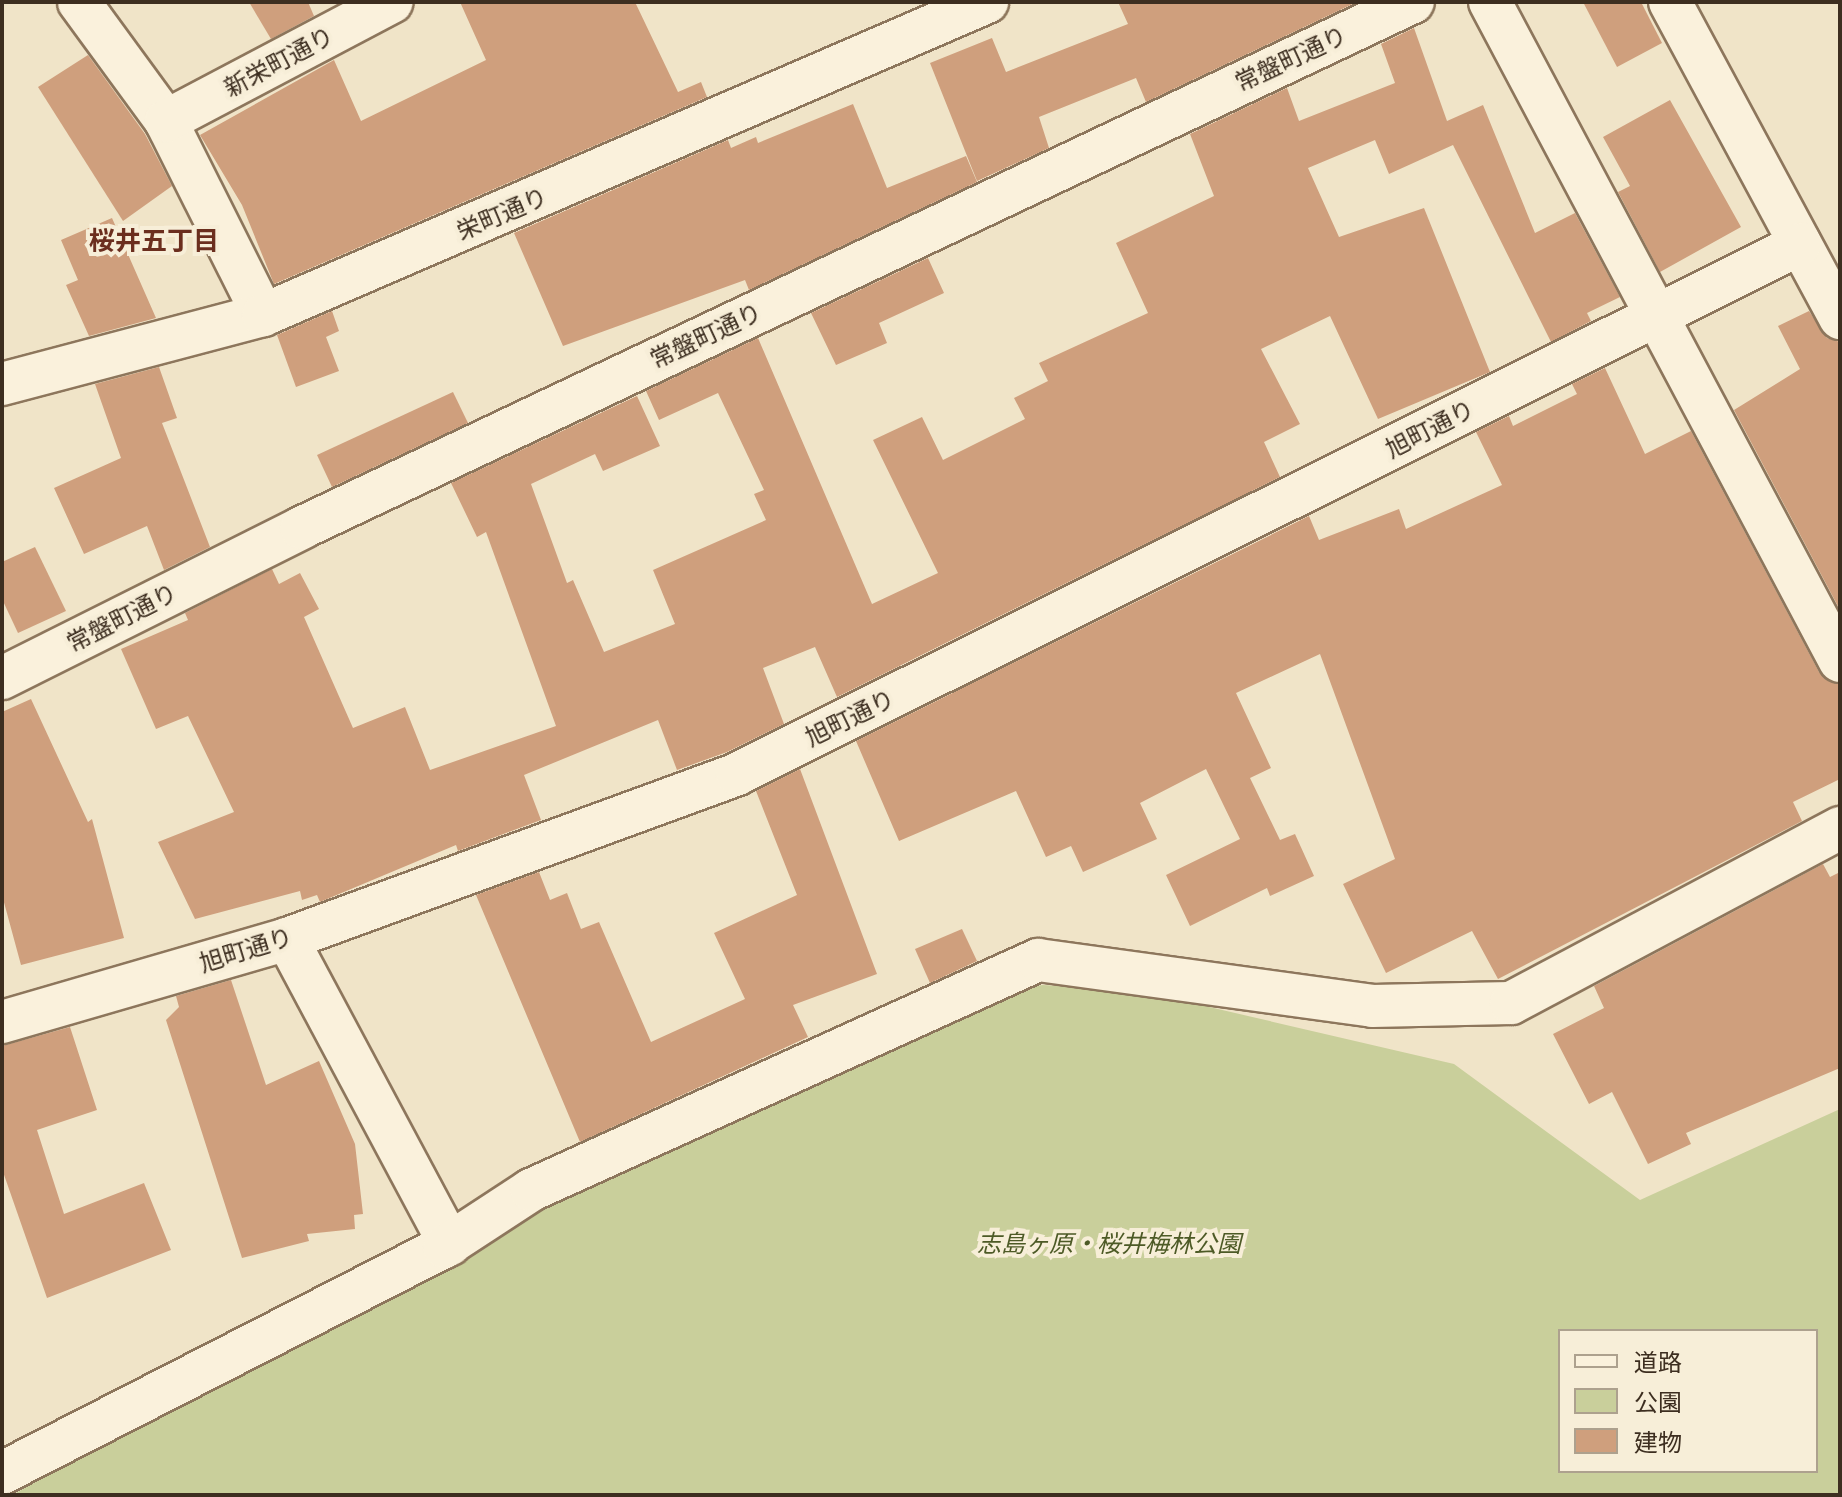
<!DOCTYPE html>
<meta charset="utf-8">
<style>
body{margin:0}
#map{position:relative;width:1842px;height:1497px;overflow:hidden;background:#f0e4c8;font-family:"Source Serif 4","Noto Sans JP",serif}
div>[style]{position:absolute}
[style*='--x']{left:calc(var(--x)*1px);top:calc(var(--y)*1px);width:calc(var(--w)*1px);rotate:calc(var(--a)*1deg)}
.green>*{inset:0;background:#c9cf9b}
.building>*{inset:0;background:#cf9f7d}
.roads{filter:drop-shadow(2px 0 #8d765c) drop-shadow(-2px 0 #8d765c) drop-shadow(0 2px #8d765c) drop-shadow(0 -2px #8d765c)}
.minor>*{height:42px;margin:-21px;padding:0 21px;transform-origin:21px;border-radius:21px;background:#faf1dc}
span{translate:-50% -50%;white-space:nowrap;text-align:center;line-height:1.15;-webkit-text-stroke:8px #f7eed8;paint-order:stroke}
.street-label{font-size:24px;color:#3d2e20}
.park-label{font-size:24px;color:#4d5a26;font-style:italic}
.neighbourhood-label{font-size:26px;color:#6b2e1e;font-weight:700}
.frame{position:absolute;inset:0;border:4px solid #3d2e20;pointer-events:none}
.legend{position:absolute;left:1558px;top:1329px;width:260px;height:144px;box-sizing:border-box;background:#f7eed8;border:2px solid #ada18e;margin:0;padding:10px 14px;list-style:none;font-size:24px;color:#3d2e20}
.legend li{display:flex;align-items:center;gap:16px;height:40px}
.legend b{width:40px;border:2px solid #ada18e}
</style>
<div id="map">
<div class="green">
<div style="clip-path:polygon(evenodd,1043px 985px,1145px 992px,1454px 1064px,1640px 1200px,1840px 1109px,1840px 1495px,12px 1495px,555px 1198px,998px 990px,1043px 985px,1560px 1331px,1816px 1331px,1816px 1471px,1560px 1471px,1560px 1331px)"></div>
</div>
<div class="building">
<div style="clip-path:polygon(249px 2px,308px 2px,314px 16px,271px 39px)"></div>
<div style="clip-path:polygon(460px 2px,635px 2px,678px 92px,701px 82px,707px 97px,274px 284px,242px 205px,200px 135px,334px 60px,361px 121px,486px 60px)"></div>
<div style="clip-path:polygon(1118px 2px,1357px 2px,1146px 102px,1136px 78px,1039px 117px,1049px 148px,977px 181px,930px 63px,992px 38px,1006px 72px,1128px 24px)"></div>
<div style="clip-path:polygon(1583px 2px,1641px 2px,1662px 43px,1617px 67px)"></div>
<div style="clip-path:polygon(1414px 28px,1447px 121px,1483px 105px,1535px 233px,1575px 213px,1620px 297px,1587px 313px,1591px 321px,1551px 342px,1453px 145px,1389px 174px,1375px 140px,1308px 168px,1339px 237px,1424px 208px,1490px 372px,1378px 419px,1330px 316px,1261px 349px,1300px 424px,1264px 442px,1280px 477px,837px 697px,815px 647px,763px 668px,784px 724px,727px 752px,677px 770px,658px 720px,524px 775px,541px 820px,458px 851px,456px 845px,320px 902px,317px 895px,302px 900px,300px 891px,195px 919px,158px 842px,234px 812px,188px 716px,156px 729px,121px 649px,188px 620px,185px 613px,272px 569px,279px 584px,300px 573px,319px 609px,304px 617px,353px 728px,405px 707px,430px 770px,556px 726px,486px 532px,477px 537px,451px 483px,637px 396px,660px 446px,603px 471px,595px 454px,531px 484px,567px 583px,573px 580px,604px 652px,675px 624px,653px 570px,766px 520px,754px 494px,764px 490px,718px 393px,659px 420px,646px 391px,758px 338px,872px 604px,938px 573px,873px 440px,922px 417px,943px 460px,1025px 419px,1014px 398px,1048px 381px,1039px 363px,1148px 313px,1116px 243px,1214px 196px,1190px 134px,1287px 88px,1299px 121px,1395px 83px,1381px 44px)"></div>
<div style="clip-path:polygon(88px 55px,145px 134px,172px 186px,123px 221px,38px 87px)"></div>
<div style="clip-path:polygon(1670px 100px,1741px 227px,1660px 272px,1618px 192px,1630px 186px,1603px 137px)"></div>
<div style="clip-path:polygon(853px 104px,887px 188px,966px 156px,977px 182px,749px 290px,745px 280px,563px 346px,514px 233px,728px 140px,731px 148px,756px 137px,758px 143px)"></div>
<div style="clip-path:polygon(112px 218px,156px 318px,89px 336px,66px 285px,78px 280px,61px 240px)"></div>
<div style="clip-path:polygon(928px 258px,944px 293px,879px 323px,887px 343px,836px 365px,811px 313px)"></div>
<div style="clip-path:polygon(332px 311px,339px 331px,326px 337px,339px 371px,296px 387px,277px 335px)"></div>
<div style="clip-path:polygon(1809px 311px,1827px 338px,1840px 342px,1840px 610px,1734px 410px,1800px 369px,1778px 326px)"></div>
<div style="clip-path:polygon(159px 367px,177px 418px,162px 423px,210px 547px,164px 570px,147px 526px,84px 554px,54px 488px,121px 458px,95px 384px)"></div>
<div style="clip-path:polygon(1605px 368px,1645px 454px,1691px 431px,1819px 672px,1840px 685px,1840px 779px,1793px 802px,1802px 821px,1498px 979px,1472px 931px,1386px 973px,1343px 884px,1395px 859px,1320px 654px,1236px 693px,1271px 768px,1250px 778px,1280px 840px,1295px 834px,1314px 876px,1270px 896px,1267px 888px,1190px 926px,1166px 875px,1240px 839px,1206px 769px,1140px 803px,1157px 839px,1083px 872px,1071px 846px,1046px 857px,1016px 791px,899px 841px,856px 741px,1309px 516px,1319px 540px,1399px 509px,1406px 529px,1502px 485px,1476px 432px,1509px 416px,1513px 426px,1577px 394px,1572px 384px)"></div>
<div style="clip-path:polygon(453px 392px,468px 423px,332px 487px,317px 455px)"></div>
<div style="clip-path:polygon(35px 547px,66px 611px,18px 633px,2px 599px,2px 562px)"></div>
<div style="clip-path:polygon(31px 699px,88px 822px,92px 819px,124px 938px,21px 965px,2px 895px,2px 712px)"></div>
<div style="clip-path:polygon(800px 769px,877px 974px,793px 1005px,808px 1037px,580px 1142px,476px 895px,539px 872px,550px 900px,567px 893px,581px 929px,599px 922px,651px 1042px,745px 999px,714px 933px,797px 895px,756px 791px)"></div>
<div style="clip-path:polygon(1823px 864px,1830px 877px,1840px 872px,1840px 1068px,1686px 1133px,1691px 1144px,1648px 1164px,1612px 1092px,1589px 1104px,1553px 1034px,1604px 1008px,1594px 986px)"></div>
<div style="clip-path:polygon(962px 929px,977px 961px,930px 983px,915px 949px)"></div>
<div style="clip-path:polygon(231px 980px,266px 1085px,319px 1061px,355px 1144px,363px 1214px,354px 1215px,355px 1229px,307px 1234px,309px 1241px,242px 1258px,166px 1020px,179px 1007px,176px 996px)"></div>
<div style="clip-path:polygon(70px 1027px,97px 1110px,37px 1130px,64px 1214px,144px 1183px,171px 1250px,47px 1298px,2px 1169px,2px 1046px)"></div>
</div>
<div class="roads">
<div class="minor">
<div style="--x:79;--y:2;--w:147;--a:53.8"></div>
<div style="--x:166;--y:121;--w:217;--a:63.4"></div>
<div style="--x:1490;--y:2;--w:746;--a:62.03"></div>
<div style="--x:1670;--y:2;--w:359;--a:61.7"></div>
<div style="--x:166;--y:121;--w:255;--a:-27.8"></div>
<div style="--x:2;--y:384;--w:270;--a:-14.8"></div>
<div style="--x:263;--y:315;--w:789;--a:-23.38"></div>
<div style="--x:2;--y:678;--w:335;--a:-26.6"></div>
<div style="--x:301;--y:528;--w:1230;--a:-25.32"></div>
<div style="--x:287;--y:939;--w:346;--a:61.9"></div>
<div style="--x:2;--y:1022;--w:297;--a:-16.2"></div>
<div style="--x:287;--y:939;--w:479;--a:-20.1"></div>
<div style="--x:737;--y:774;--w:1188;--a:-26.5"></div>
<div style="--x:2;--y:1473;--w:496;--a:-27.1"></div>
<div style="--x:444;--y:1247;--w:104;--a:-33.2"></div>
<div style="--x:531;--y:1190;--w:557;--a:-24.4"></div>
<div style="--x:1038;--y:960;--w:337;--a:7.8"></div>
<div style="--x:1372;--y:1006;--w:139;--a:-1.2"></div>
<div style="--x:1511;--y:1003;--w:373;--a:-28"></div>
</div>
</div>
<div class="street-label">
<span style="left:1291px;top:59px;rotate:-25deg">常盤町通り</span>
<span style="left:279px;top:62px;rotate:-28deg">新栄町通り</span>
<span style="left:502px;top:214px;rotate:-23deg">栄町通り</span>
<span style="left:706px;top:336px;rotate:-25deg">常盤町通り</span>
<span style="left:1430px;top:429px;rotate:-27deg">旭町通り</span>
<span style="left:122px;top:618px;rotate:-27deg">常盤町通り</span>
<span style="left:850px;top:718px;rotate:-26deg">旭町通り</span>
<span style="left:246px;top:950px;rotate:-17deg">旭町通り</span>
</div>
<div class="park-label">
<span style="left:1109px;top:1244px">志島ヶ原・桜井梅林公園</span>
</div>
<div class="neighbourhood-label">
<span style="left:154px;top:242px">桜井五丁目</span>
</div>
<div class="frame"></div>
<ul class="legend">
<li><b style="height:10px;background:#faf1dc"></b>道路</li>
<li><b style="height:22px;background:#c9cf9b"></b>公園</li>
<li><b style="height:22px;background:#cf9f7d"></b>建物</li>
</ul>
</div>
